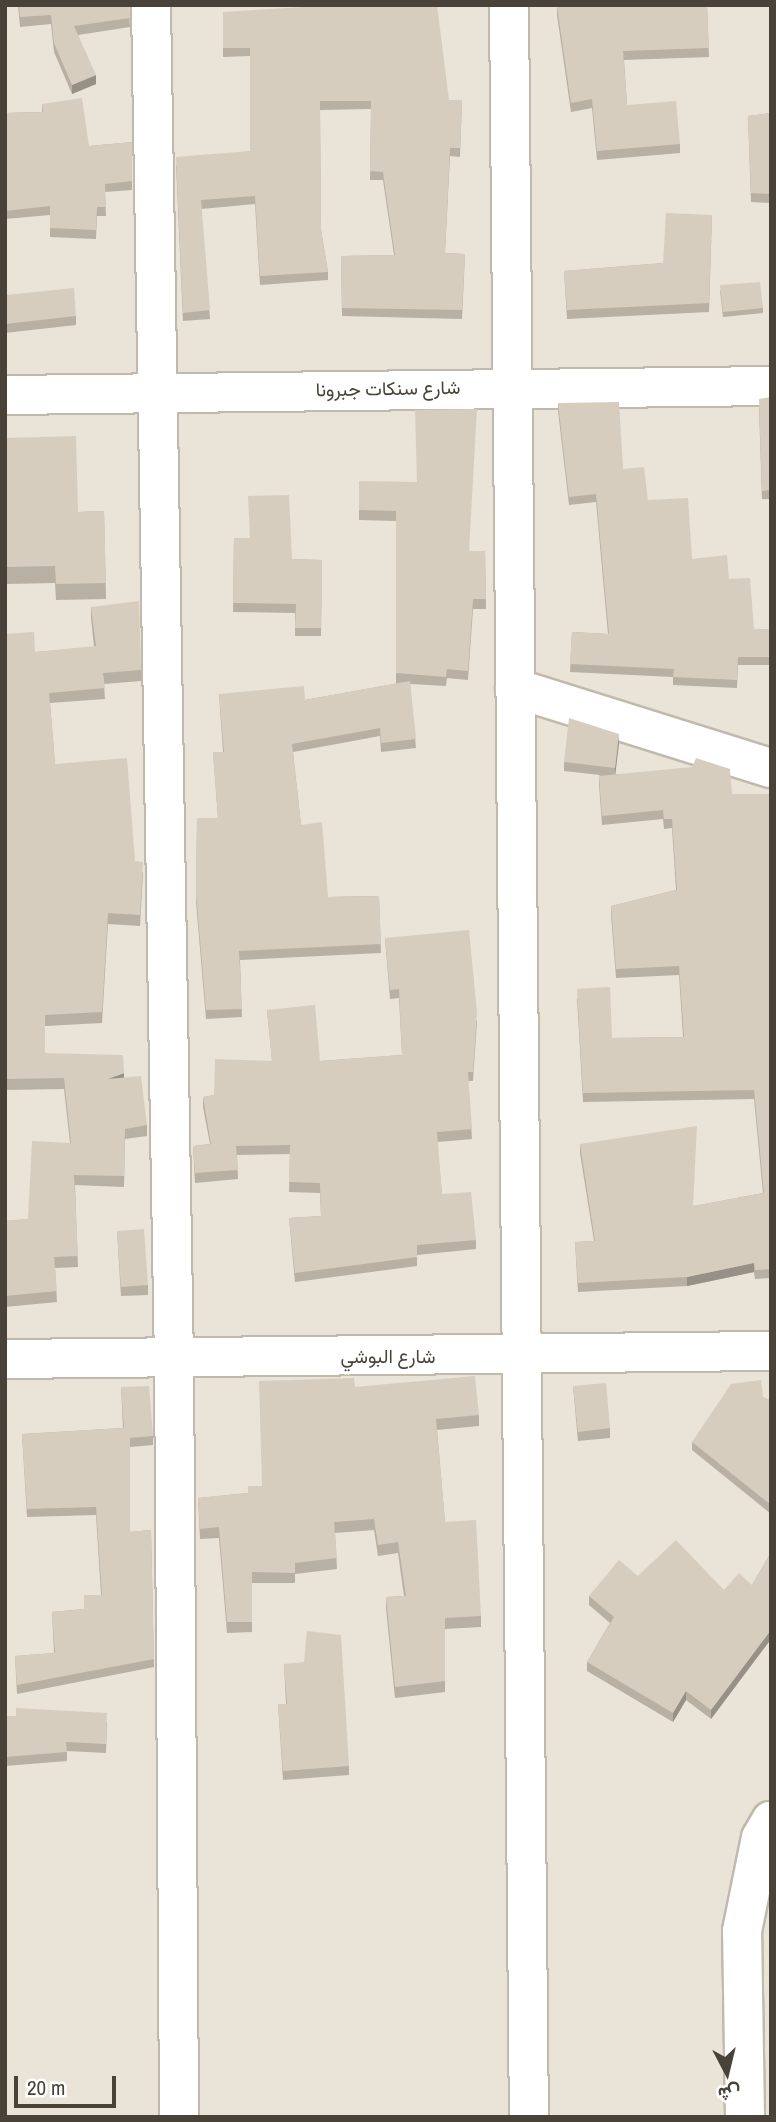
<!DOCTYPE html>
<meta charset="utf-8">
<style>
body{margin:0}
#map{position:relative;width:776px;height:2122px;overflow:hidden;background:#f5f2ea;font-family:"Archivo Narrow",Vazirmatn,sans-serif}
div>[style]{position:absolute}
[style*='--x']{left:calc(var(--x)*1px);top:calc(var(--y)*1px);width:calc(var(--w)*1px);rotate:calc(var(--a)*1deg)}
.residential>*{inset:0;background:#e9e3d8}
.roads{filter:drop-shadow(2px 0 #c1b9ac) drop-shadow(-2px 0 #c1b9ac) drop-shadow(0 2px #c1b9ac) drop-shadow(0 -2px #c1b9ac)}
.minor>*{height:38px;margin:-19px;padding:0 19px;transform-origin:19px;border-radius:19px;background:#fff}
.wall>*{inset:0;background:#b9b0a4}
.shaded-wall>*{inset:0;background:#969086}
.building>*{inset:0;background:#d7cdbf}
span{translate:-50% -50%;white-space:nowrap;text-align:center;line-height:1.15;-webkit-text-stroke:5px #fff;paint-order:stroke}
.street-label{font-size:19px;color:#494238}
.frame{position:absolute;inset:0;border:7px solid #494238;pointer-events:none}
.north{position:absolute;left:692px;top:2038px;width:70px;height:70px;-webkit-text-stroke:5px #fff;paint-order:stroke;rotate:173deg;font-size:19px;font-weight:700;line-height:28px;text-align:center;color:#494238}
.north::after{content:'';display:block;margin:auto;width:24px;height:32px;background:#494238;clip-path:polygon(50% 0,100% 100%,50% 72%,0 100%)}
.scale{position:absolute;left:14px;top:2076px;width:102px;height:32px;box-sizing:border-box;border:4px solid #494238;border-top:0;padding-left:9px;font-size:21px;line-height:24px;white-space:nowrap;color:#494238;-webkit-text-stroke:5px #fff;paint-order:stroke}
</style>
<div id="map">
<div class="residential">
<div style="clip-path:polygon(5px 5px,771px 5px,771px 2117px,5px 2117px)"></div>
</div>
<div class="roads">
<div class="minor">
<div style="--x:151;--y:5;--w:1353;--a:89.03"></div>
<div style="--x:174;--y:1358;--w:759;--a:89.62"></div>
<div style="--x:509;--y:5;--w:2112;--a:89.46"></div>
<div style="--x:5;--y:395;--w:766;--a:-0.67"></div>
<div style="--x:515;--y:688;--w:268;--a:17.4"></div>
<div style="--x:5;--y:1359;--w:766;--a:-0.6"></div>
<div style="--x:745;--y:2117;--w:186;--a:-90.9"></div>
<div style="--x:742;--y:1931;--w:95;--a:-78.5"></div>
<div style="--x:761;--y:1838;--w:20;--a:-60"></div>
</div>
</div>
<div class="wall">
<div style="clip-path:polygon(18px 5px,129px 5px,130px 27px,78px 35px,96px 84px,72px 94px,54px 52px,51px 24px,20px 27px)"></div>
<div style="clip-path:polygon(707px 5px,709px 57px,624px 60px,627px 105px,680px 144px,680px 153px,597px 160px,592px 108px,571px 112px,557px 15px,557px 6px)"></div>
<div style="clip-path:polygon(223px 12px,449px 100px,462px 100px,460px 157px,450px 156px,445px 253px,465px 254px,462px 319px,342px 316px,341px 256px,394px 255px,383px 180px,370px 180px,371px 109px,320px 110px,321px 230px,328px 272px,328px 280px,260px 285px,255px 204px,201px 209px,210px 319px,183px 321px,176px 165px,250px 151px,250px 56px,223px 57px)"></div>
<div style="clip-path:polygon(42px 104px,89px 146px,132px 142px,132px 190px,105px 192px,106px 216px,97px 216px,96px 239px,50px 237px,50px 215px,5px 219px,5px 113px,42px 112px)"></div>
<div style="clip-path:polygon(771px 113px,771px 203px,751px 202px,748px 116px)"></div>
<div style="clip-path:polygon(712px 215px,709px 312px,567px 319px,564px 271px,663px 263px)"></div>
<div style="clip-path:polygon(720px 290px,763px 308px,763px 313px,723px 317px)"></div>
<div style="clip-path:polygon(5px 295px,76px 316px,76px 325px,5px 333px)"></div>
<div style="clip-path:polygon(771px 397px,771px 499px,762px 499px,759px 408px)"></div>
<div style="clip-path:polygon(558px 403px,623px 469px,692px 559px,729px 579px,754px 629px,771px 629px,771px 665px,738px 665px,737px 688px,673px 685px,673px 677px,570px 672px,572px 632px,608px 634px,596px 502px,569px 505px,558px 411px)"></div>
<div style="clip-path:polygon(5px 438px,78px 512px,104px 511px,106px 599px,56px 600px,55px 583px,5px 584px)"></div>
<div style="clip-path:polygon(359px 481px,470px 551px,485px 551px,486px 609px,473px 609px,468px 680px,447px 678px,446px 686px,410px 684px,416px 748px,381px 752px,380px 736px,293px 752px,301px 825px,328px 897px,379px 896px,381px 953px,240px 960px,242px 1017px,206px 1019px,196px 902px,197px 818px,218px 818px,213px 752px,223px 752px,219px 694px,305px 700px,399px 683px,396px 683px,396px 521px,359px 520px)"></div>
<div style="clip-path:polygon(234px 538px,292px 559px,322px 560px,321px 636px,295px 636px,295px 613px,233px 612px)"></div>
<div style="clip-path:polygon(91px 607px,141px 670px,141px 681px,104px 684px,105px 699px,50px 703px,55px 764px,135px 861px,143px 873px,140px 926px,108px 924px,102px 1023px,45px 1026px,45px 1053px,124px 1078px,147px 1125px,147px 1136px,125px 1139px,124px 1187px,75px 1185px,78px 1267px,55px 1268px,57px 1302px,5px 1307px,5px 1221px,28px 1219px,70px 1143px,64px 1089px,5px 1090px,5px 634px,35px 652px,94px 647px,91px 618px)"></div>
<div style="clip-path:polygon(619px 743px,615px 774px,732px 794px,771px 794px,771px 1278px,755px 1279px,754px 1272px,687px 1286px,578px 1292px,575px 1242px,594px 1241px,580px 1153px,580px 1144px,694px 1206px,763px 1193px,754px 1099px,583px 1102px,577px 998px,612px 1038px,683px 1037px,679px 975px,616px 978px,611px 915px,611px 906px,676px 890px,672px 828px,664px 829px,663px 819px,602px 825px,599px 785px,599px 776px,600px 775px,564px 771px,564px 762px)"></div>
<div style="clip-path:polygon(385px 938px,477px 1021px,473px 1081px,468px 1081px,472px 1139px,437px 1142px,442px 1194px,476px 1240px,476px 1249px,417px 1255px,417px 1266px,295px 1282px,289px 1218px,321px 1216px,320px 1193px,289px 1192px,290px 1154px,237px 1155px,238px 1179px,195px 1183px,193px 1146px,210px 1144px,203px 1107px,203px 1097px,214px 1095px,272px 1061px,267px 1010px,320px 1061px,402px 1055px,399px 998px,390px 999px)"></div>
<div style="clip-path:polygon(117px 1231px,148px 1285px,148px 1295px,121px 1296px)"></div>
<div style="clip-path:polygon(573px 1386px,610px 1428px,610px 1438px,578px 1441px)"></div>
<div style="clip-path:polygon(121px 1387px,153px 1436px,153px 1445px,130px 1447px,130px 1532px,151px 1530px,154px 1667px,17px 1694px,15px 1656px,54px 1653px,52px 1612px,84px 1609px,101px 1595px,96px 1515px,27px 1517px,22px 1434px,123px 1428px)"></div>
<div style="clip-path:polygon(355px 1387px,479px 1415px,479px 1426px,437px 1430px,445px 1522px,481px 1616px,481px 1627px,445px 1629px,445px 1692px,395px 1698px,386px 1608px,386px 1597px,404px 1596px,398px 1553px,378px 1556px,374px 1530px,335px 1533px,337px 1569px,295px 1574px,295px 1583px,252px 1583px,252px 1632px,227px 1633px,219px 1538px,200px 1539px,198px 1498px,248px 1493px,262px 1486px)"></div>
<div style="clip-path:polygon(763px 1397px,771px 1401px,771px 1514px,692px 1450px,692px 1442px)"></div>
<div style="clip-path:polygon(771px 1552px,771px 1639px,711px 1719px,686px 1700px,673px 1722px,587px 1671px,587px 1662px,610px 1623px,589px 1605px,589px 1596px,638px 1576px,724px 1590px,752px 1585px)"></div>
<div style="clip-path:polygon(284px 1664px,349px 1766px,349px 1775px,283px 1780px,278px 1704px,286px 1704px)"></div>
<div style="clip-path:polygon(16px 1708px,107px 1722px,106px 1753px,67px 1751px,67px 1761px,5px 1766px,5px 1716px,16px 1716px)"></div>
</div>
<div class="shaded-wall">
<div style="clip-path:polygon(96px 75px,96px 84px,72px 94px,72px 85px)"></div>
<div style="clip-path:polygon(619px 734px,619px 743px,615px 777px,615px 768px)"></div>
<div style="clip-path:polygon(124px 1073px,124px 1084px,108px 1079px)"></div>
<div style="clip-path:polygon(754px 1263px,754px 1272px,687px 1286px,687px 1277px)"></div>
<div style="clip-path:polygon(771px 1630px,771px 1639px,711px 1719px,711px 1710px)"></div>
<div style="clip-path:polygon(686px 1691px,686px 1700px,673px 1722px,673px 1713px)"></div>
</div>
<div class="building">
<div style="clip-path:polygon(19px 5px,129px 5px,130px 18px,74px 26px,96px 75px,72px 85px,54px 43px,51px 15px,20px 17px)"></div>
<div style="clip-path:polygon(335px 5px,437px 5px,449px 100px,462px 100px,460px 148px,450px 148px,445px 253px,465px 254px,462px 310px,342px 308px,341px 256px,395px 255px,383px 172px,370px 171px,371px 101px,320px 101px,321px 230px,328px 272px,260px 276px,255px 196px,201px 200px,210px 310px,183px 313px,176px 157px,250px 151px,250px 48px,223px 48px,223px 12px)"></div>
<div style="clip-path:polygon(568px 5px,707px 5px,709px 48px,623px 51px,627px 105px,676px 101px,680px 144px,597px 151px,592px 99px,571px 103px,557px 6px)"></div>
<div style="clip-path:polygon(82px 98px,89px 146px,132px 142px,132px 181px,105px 184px,106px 207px,97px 207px,96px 230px,50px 228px,50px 206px,5px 211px,5px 113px,43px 112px,42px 104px)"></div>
<div style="clip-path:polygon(771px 113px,771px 194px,751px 193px,748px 116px)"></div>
<div style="clip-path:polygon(666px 213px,712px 215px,709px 303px,567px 310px,564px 271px,663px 263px)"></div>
<div style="clip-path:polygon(760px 282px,763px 308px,723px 312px,720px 285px)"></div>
<div style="clip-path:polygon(74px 288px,76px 316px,5px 324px,5px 295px)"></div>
<div style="clip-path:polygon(771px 397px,771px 490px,762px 491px,759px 399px)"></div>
<div style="clip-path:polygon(619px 402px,623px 469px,644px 467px,648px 500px,688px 498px,692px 559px,727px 555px,729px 579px,750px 578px,754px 629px,771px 629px,771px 657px,738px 657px,737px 680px,673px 677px,674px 669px,570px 664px,572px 632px,609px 634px,596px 494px,569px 497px,558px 403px)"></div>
<div style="clip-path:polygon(477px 409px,469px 551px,485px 551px,486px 599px,473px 599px,468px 671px,447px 669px,446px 677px,396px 673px,396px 511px,359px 510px,359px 481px,417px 482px,415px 410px)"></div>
<div style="clip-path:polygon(76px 436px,78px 512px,104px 511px,106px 583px,56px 584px,55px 566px,5px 567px,5px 438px)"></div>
<div style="clip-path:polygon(289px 495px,292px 559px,322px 560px,321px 628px,295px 628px,296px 604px,233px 603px,234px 538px,250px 538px,248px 496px)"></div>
<div style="clip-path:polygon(139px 601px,141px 670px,103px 673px,105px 688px,49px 693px,55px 764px,127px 758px,135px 861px,143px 862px,140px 915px,108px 913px,102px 1012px,45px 1015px,45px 1053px,123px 1055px,124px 1073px,108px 1079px,141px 1076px,147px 1125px,125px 1129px,124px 1176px,74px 1175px,78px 1256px,54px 1257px,57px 1291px,5px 1296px,5px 1221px,28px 1219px,32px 1141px,71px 1143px,64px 1078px,5px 1079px,5px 634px,34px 632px,35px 652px,96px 646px,91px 607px)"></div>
<div style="clip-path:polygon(410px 681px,416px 739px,381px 743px,380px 728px,292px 744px,301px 825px,322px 822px,328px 897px,379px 896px,381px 944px,239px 951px,242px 1009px,206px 1010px,196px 893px,197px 818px,218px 818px,213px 752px,224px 752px,219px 694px,304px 686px,305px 700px)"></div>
<div style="clip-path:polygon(569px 718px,619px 734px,615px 768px,564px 762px)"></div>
<div style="clip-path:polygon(696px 758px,730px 769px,732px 794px,771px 794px,771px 1269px,755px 1270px,754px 1263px,687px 1277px,578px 1283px,575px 1242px,595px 1241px,580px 1144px,697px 1126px,693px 1206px,764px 1193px,754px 1090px,583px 1093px,577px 989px,610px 987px,612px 1038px,684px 1037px,679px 966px,616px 969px,611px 906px,677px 890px,672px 819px,664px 819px,663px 810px,602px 816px,599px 776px,692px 767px)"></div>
<div style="clip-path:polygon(469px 930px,477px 1012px,473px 1072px,468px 1072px,472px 1129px,437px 1132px,442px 1194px,471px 1192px,476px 1240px,417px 1245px,417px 1257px,295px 1273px,289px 1218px,321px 1216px,320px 1183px,289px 1182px,290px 1145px,236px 1146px,238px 1170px,195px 1173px,193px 1146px,211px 1144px,203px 1097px,214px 1095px,215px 1059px,272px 1061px,267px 1010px,315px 1005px,320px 1061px,402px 1055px,399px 989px,390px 990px,385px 938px)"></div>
<div style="clip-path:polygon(144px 1229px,148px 1285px,121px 1287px,117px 1231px)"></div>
<div style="clip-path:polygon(475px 1376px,479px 1415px,436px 1419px,445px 1522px,476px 1520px,481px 1616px,445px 1618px,445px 1681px,395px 1687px,386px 1597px,406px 1596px,398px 1542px,378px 1545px,374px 1519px,334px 1522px,337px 1558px,295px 1563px,295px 1573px,252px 1572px,252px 1622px,227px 1622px,219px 1527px,200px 1529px,198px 1498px,248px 1493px,248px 1486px,262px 1486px,259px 1381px,354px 1378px,355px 1387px)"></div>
<div style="clip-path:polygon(761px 1380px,763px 1397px,771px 1401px,771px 1505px,692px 1442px,731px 1384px)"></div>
<div style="clip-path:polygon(606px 1383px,610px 1428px,578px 1432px,573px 1386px)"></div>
<div style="clip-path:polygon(149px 1386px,153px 1436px,130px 1438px,130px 1532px,151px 1530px,154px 1659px,17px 1685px,15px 1656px,55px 1653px,52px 1612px,84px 1609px,84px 1595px,102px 1595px,96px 1507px,27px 1509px,22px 1434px,124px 1428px,121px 1387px)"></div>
<div style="clip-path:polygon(676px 1540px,724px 1590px,739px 1573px,752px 1585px,771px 1552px,771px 1630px,711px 1710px,686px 1691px,673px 1713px,587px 1662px,614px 1617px,589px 1596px,619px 1560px,638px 1576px)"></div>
<div style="clip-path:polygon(307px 1631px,341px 1635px,349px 1766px,283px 1771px,278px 1704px,287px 1704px,284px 1664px,304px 1662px)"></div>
<div style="clip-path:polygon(16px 1708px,107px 1713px,106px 1744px,66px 1742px,67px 1752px,5px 1757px,5px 1716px,16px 1716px)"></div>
</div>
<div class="street-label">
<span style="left:388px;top:389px;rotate:-1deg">شارع سنكات جبرونا</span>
<span style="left:388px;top:1357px">شارع البوشي</span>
</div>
<div class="frame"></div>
<div class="north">ش</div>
<div class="scale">20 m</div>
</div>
